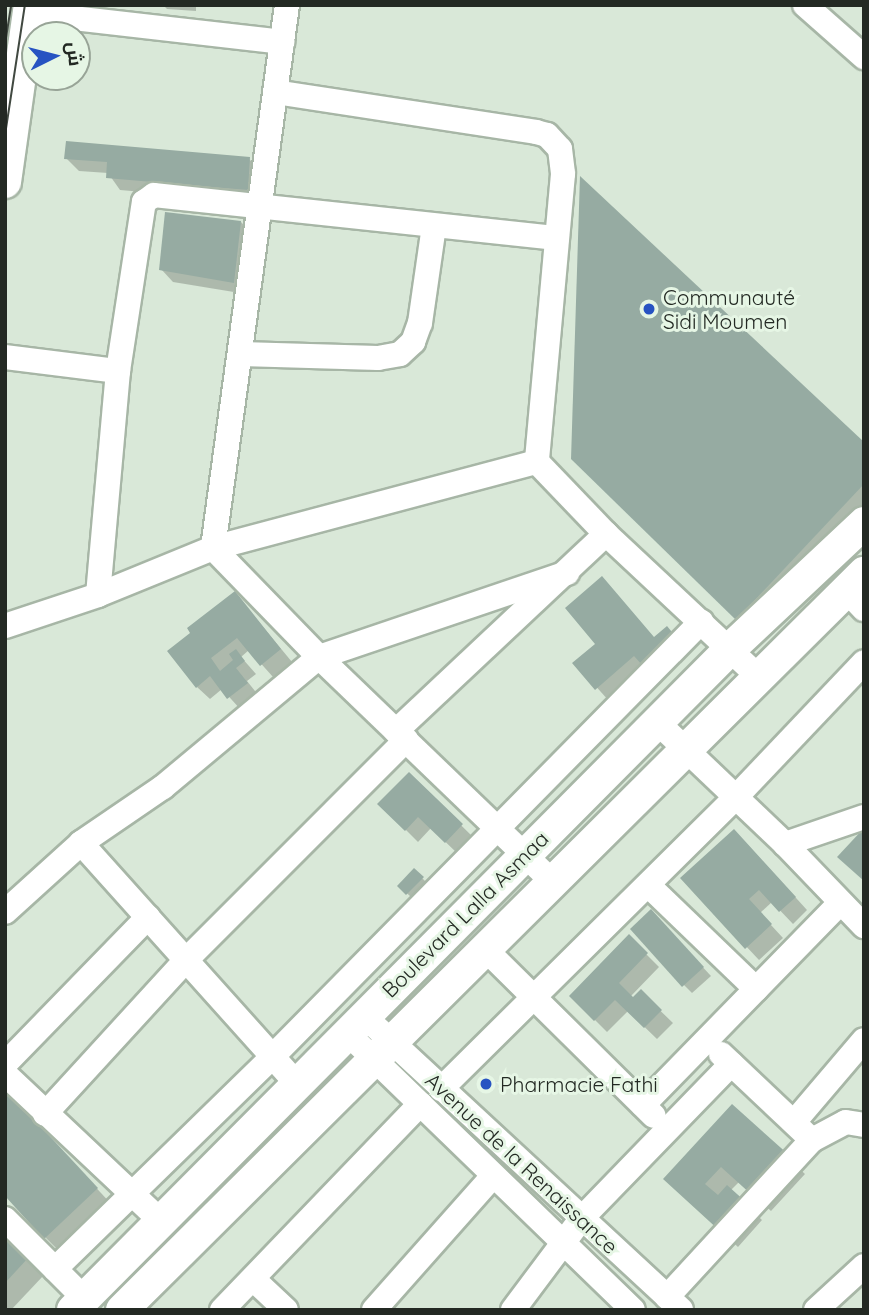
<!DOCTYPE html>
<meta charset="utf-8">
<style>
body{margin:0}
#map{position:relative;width:869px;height:1315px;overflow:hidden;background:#d9e8d8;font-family:Quicksand,Cairo,sans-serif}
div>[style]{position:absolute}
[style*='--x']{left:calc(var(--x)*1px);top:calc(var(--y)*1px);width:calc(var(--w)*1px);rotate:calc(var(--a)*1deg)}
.shadow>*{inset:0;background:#0003}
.building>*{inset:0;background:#96aba2}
.roads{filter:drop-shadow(2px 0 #a7b6a6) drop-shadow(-2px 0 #a7b6a6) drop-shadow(0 2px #a7b6a6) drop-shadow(0 -2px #a7b6a6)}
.minor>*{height:24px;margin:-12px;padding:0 12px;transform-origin:12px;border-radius:12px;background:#fff}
.major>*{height:32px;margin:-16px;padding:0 16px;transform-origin:16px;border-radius:16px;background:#fff}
.tram>*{height:2px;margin:-1px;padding:0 1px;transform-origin:1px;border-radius:1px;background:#414941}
.dots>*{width:19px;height:19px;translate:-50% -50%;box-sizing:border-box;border:4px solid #e6f6e5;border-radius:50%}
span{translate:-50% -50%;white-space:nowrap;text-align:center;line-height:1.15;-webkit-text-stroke:6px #e6f6e5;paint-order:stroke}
.poi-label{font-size:21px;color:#232923}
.left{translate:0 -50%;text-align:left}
.street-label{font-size:21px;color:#232923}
.frame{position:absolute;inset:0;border:7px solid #232923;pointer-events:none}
.north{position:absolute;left:21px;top:21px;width:70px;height:70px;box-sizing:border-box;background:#e6f6e5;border:2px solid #98a497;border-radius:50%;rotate:84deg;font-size:19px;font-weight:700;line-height:28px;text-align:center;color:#232923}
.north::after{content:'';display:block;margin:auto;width:24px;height:32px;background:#2753c2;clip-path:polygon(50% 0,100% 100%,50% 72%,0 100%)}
</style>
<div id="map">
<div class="shadow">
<div style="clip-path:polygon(163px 5px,196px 5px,196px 11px,167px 9px)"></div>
<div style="clip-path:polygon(66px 158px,249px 159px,262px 172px,260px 202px,120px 190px,108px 173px,79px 171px)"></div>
<div style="clip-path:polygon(241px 222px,253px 235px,246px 294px,173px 282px,161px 269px)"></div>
<div style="clip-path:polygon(864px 445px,864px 518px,753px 635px,573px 459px)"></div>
<div style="clip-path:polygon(235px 593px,292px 662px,273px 677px,249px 650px,241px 657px,256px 674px,247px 681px,259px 696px,241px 710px,222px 689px,210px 699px,197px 687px)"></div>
<div style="clip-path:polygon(655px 639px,679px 641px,609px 701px,575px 663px)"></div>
<div style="clip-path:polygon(409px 774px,474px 838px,458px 854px,431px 828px,418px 842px,380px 804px)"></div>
<div style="clip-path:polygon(747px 844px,807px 910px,793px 924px,772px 902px,760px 913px,783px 938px,759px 960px,682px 878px)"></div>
<div style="clip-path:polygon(414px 870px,426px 882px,411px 897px,399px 886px)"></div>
<div style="clip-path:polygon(659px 920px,711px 976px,692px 993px,684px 985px)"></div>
<div style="clip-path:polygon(629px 937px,659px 967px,631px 996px,633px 1000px,641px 992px,673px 1023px,657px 1039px,628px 1011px,607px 1032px,571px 996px)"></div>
<div style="clip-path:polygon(5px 1089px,113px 1206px,62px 1254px,45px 1237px)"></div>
<div style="clip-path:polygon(732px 1106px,805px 1174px,771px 1211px,739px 1182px,731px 1190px,762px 1220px,738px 1247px,682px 1195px)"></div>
<div style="clip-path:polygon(5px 1236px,44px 1275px,11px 1310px,5px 1310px)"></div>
</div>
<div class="building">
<div style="clip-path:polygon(66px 141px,250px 157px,248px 190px,106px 178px,107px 162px,64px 159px)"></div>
<div style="clip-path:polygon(580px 176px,864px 442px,864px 484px,736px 620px,571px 459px)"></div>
<div style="clip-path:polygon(165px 212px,241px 221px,234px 283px,159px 270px)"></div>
<div style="clip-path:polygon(602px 576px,654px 637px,667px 626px,676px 637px,643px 666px,634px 656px,595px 690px,572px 663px,595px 644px,565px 608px)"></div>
<div style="clip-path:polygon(235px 591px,281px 649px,260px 666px,237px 638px,211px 658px,220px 671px,233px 660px,229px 654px,236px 649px,245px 661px,236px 668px,248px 683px,227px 699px,210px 676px,196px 688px,167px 651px,190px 633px,187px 628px)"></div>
<div style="clip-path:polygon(409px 772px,463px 824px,445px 843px,418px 817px,405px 831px,377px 804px)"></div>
<div style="clip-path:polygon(864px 828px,864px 881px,837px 857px)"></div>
<div style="clip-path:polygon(734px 829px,796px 897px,779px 912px,759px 890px,749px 899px,772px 924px,745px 949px,680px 878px)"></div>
<div style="clip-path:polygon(414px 868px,424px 877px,406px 895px,397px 886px)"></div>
<div style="clip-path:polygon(651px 909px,704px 967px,682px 987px,630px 929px)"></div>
<div style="clip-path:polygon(629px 934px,648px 953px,619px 983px,633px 997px,641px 989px,662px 1010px,644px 1028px,615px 1000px,594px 1021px,569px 996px)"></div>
<div style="clip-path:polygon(5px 1088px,98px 1188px,44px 1239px,5px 1196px)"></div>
<div style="clip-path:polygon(732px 1104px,790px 1156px,753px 1196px,721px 1167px,705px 1184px,718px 1195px,727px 1185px,747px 1203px,721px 1232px,663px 1179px)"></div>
<div style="clip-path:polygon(5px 1234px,29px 1257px,5px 1283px)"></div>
</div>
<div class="roads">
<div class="minor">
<div style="--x:287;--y:5;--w:548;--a:97.76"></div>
<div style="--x:213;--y:548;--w:152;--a:45.8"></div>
<div style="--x:319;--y:657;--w:325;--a:43.9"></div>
<div style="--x:805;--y:5;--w:79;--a:41.4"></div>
<div style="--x:29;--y:13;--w:255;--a:6.5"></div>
<div style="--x:275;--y:92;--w:264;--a:8.7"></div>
<div style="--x:536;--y:132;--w:11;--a:15"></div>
<div style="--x:547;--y:135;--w:19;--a:47"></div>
<div style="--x:560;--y:149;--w:25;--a:83"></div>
<div style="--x:563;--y:174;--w:289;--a:95.2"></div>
<div style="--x:537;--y:462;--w:100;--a:46.2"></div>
<div style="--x:606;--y:534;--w:208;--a:43.1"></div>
<div style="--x:241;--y:354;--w:137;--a:1.7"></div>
<div style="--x:378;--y:358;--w:22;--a:-10"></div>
<div style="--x:400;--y:354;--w:18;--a:-43"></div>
<div style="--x:413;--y:342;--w:20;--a:-70"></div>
<div style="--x:420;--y:323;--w:98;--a:-81.8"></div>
<div style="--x:5;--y:357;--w:114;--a:7.1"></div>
<div style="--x:846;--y:590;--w:26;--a:47"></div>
<div style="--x:98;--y:595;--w:225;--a:-84.9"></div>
<div style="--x:118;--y:371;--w:171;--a:-81.3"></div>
<div style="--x:144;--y:202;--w:12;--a:-35"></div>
<div style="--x:154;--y:195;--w:405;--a:6.1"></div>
<div style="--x:5;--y:626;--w:98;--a:-18.4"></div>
<div style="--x:98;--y:595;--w:124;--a:-22.2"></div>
<div style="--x:213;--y:548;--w:335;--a:-14.9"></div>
<div style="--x:657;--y:722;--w:177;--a:43.6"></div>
<div style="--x:785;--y:844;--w:114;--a:46.1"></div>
<div style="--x:396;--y:731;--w:288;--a:-43.2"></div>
<div style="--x:81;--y:843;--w:322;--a:48.1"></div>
<div style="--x:785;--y:844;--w:83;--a:-18.9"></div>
<div style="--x:648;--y:885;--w:150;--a:43.9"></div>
<div style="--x:5;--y:912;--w:103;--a:-42.2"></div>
<div style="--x:81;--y:843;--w:99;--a:-34.3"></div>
<div style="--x:163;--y:787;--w:203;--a:-39.8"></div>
<div style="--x:319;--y:657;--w:262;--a:-18.7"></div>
<div style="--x:483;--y:947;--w:240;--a:44.7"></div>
<div style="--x:364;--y:1016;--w:432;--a:42.8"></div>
<div style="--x:347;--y:1033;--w:398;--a:44.1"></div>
<div style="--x:721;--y:1054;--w:125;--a:43.4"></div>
<div style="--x:5;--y:1064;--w:205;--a:-45.8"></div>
<div style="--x:5;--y:1074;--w:212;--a:43.3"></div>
<div style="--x:441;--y:1089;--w:414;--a:-44.7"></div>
<div style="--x:735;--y:798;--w:187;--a:-46.5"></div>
<div style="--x:643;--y:1105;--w:282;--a:-45.7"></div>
<div style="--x:45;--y:1114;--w:210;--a:-47.5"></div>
<div style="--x:187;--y:959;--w:310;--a:-45"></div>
<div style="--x:795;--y:1121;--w:106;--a:-49.6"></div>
<div style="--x:5;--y:1219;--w:112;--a:45"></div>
<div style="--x:55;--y:1269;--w:305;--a:-44.3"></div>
<div style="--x:273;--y:1056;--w:610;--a:-45.4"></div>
<div style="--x:253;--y:1279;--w:45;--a:43.2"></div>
<div style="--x:667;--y:1297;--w:214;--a:-47.3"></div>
<div style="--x:812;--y:1140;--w:38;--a:-28"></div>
<div style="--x:846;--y:1122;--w:18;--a:9"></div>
<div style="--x:222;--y:1310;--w:286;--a:-46.1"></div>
<div style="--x:374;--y:1310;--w:178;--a:-48.4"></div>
<div style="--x:513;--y:1310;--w:114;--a:-53.2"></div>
<div style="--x:581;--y:1219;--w:216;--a:-45.9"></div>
<div style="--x:816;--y:1310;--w:65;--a:-42.5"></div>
</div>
<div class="major">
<div style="--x:5;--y:182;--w:179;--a:-82"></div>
<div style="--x:73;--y:1310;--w:932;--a:-45.17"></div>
<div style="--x:730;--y:649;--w:184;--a:-43.2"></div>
<div style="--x:122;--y:1310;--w:1046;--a:-44.81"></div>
</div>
</div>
<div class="tram">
<div style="--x:5;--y:44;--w:39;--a:-81"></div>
<div style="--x:5;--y:135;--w:132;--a:-81.3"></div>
</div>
<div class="dots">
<div style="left:649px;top:309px;background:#2753c2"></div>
<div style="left:486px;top:1084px;background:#2753c2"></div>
</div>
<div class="poi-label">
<span class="left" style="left:663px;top:309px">Communauté<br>Sidi Moumen</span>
<span class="left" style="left:500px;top:1084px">Pharmacie Fathi</span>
</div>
<div class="street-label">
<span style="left:465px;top:914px;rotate:-45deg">Boulevard Lalla Asmaa</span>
<span style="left:522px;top:1163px;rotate:43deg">Avenue de la Renaissance</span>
</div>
<div class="frame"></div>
<div class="north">ش</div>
</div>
